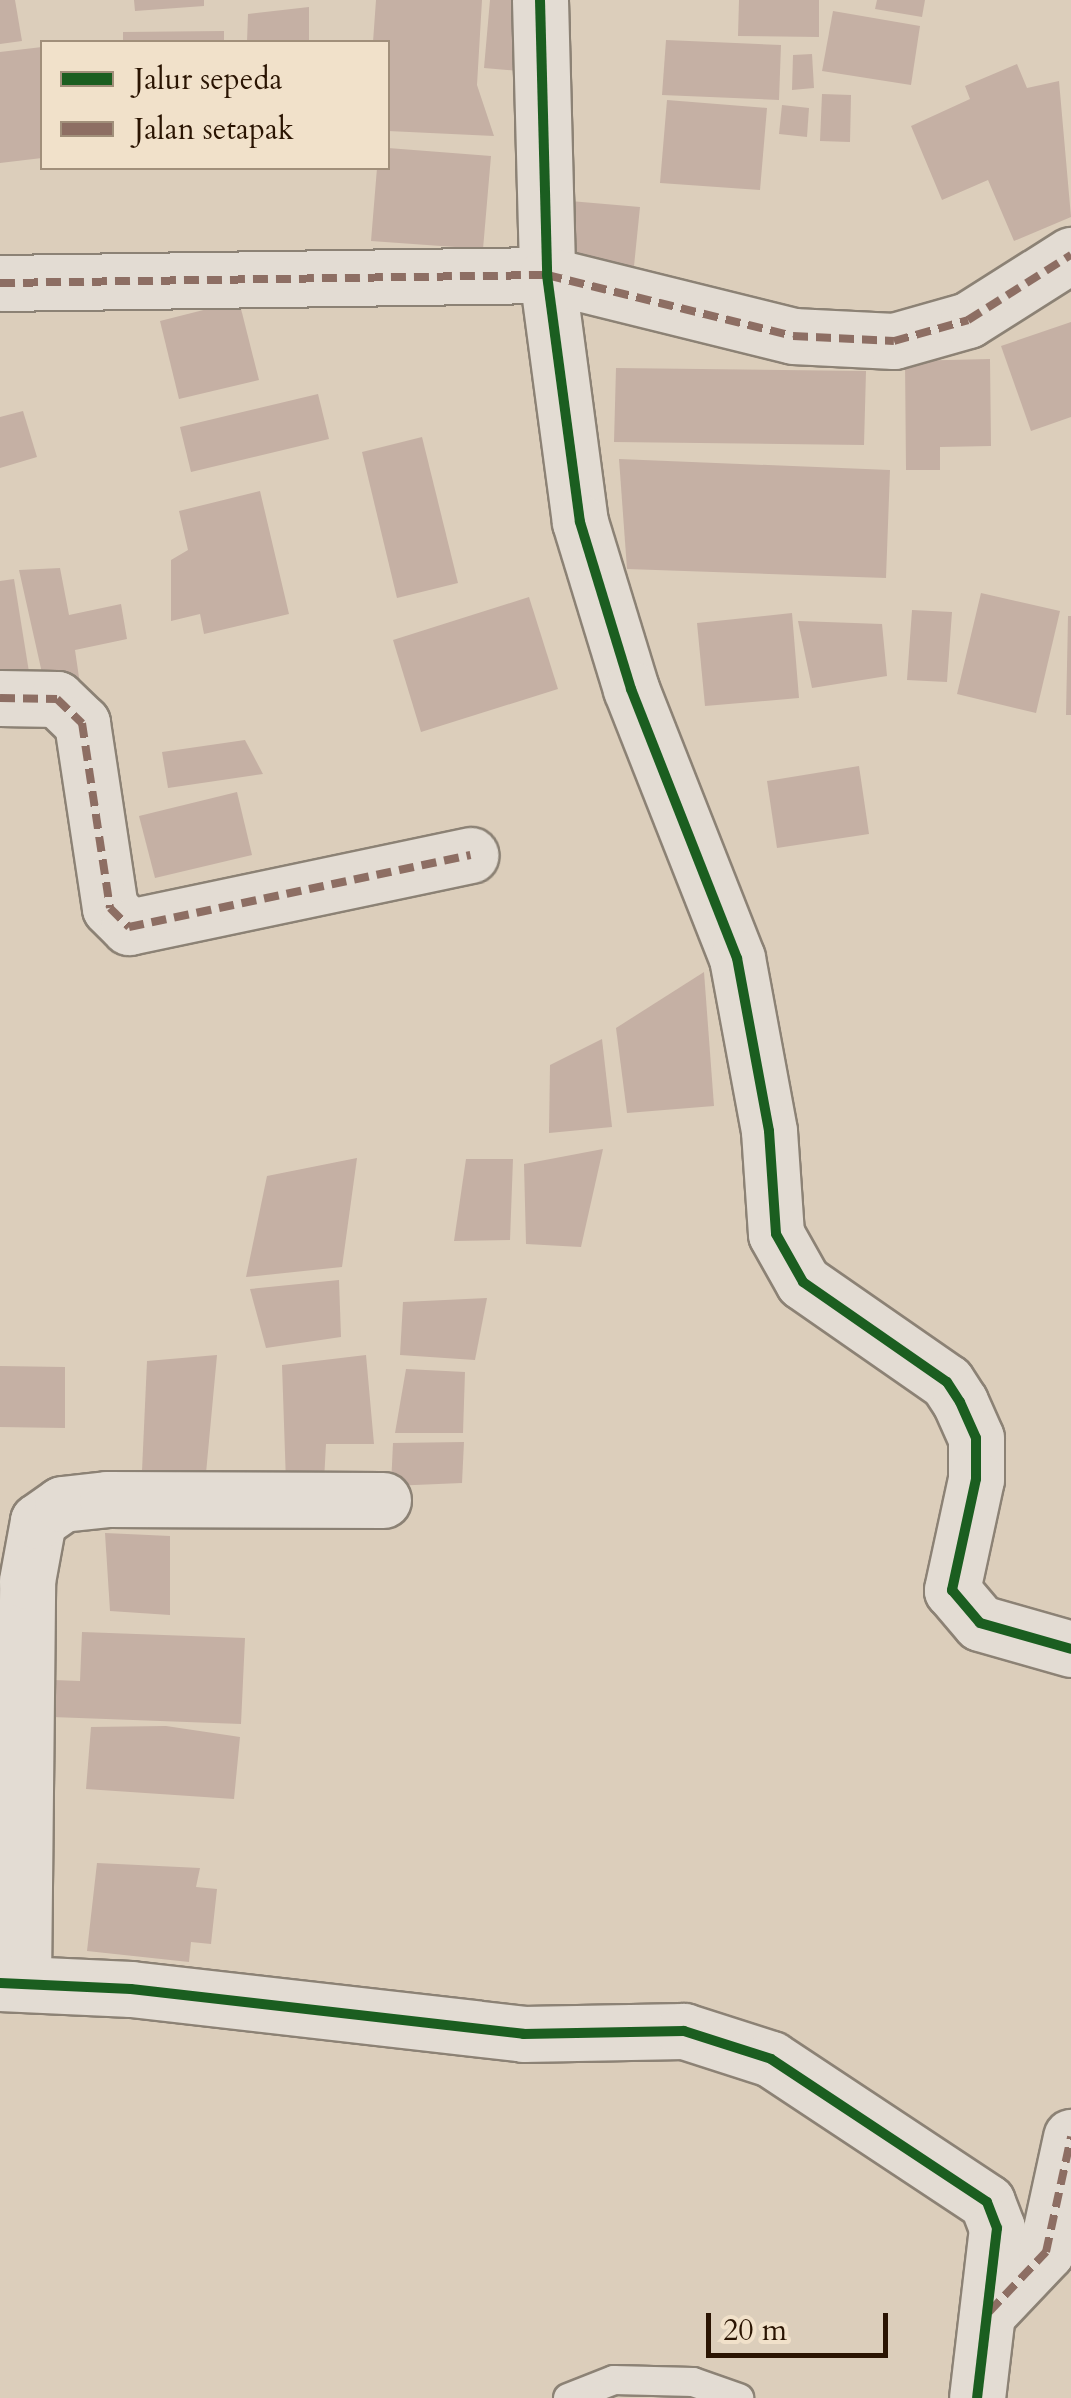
<!DOCTYPE html>
<style>
body{margin:0}
#map{position:relative;width:1071px;height:2398px;overflow:hidden;background:#dccebb;font-family:Cardo,serif}
div>[style]{position:absolute}
[style*='--x']{left:calc(var(--x)*1px);top:calc(var(--y)*1px);width:calc(var(--w)*1px);rotate:calc(var(--a)*1deg)}
.building>*{inset:0;background:#c5b0a4}
.roads{filter:drop-shadow(2px 0 #8c8275) drop-shadow(-2px 0 #8c8275) drop-shadow(0 2px #8c8275) drop-shadow(0 -2px #8c8275)}
.lane>*{height:28px;margin:-14px;padding:0 14px;transform-origin:14px;border-radius:14px;background:#e3dcd3}
.street>*{height:55px;margin:-27.5px;padding:0 27.5px;transform-origin:27.5px;border-radius:27.5px;background:#e3dcd3}
.quiet>*{height:8px;margin-top:-4px;transform-origin:0;background:repeating-linear-gradient(90deg,#8d6e63 0 15px,transparent 0 23px)}
.cycleway>*{height:10px;margin:-5px;padding:0 5px;transform-origin:5px;border-radius:5px;background:#1b5e20}
span{translate:-50% -50%;white-space:nowrap;text-align:center;line-height:1.15;-webkit-text-stroke:10px #f1e1ca;paint-order:stroke}
.legend{position:absolute;left:40px;top:40px;width:350px;height:130px;box-sizing:border-box;background:#f1e1ca;border:2px solid #a18f7a;margin:0;padding:12px 18px;list-style:none;font-size:30px;color:#2a1402}
.legend li{display:flex;align-items:center;gap:20px;height:50px}
.legend b{width:50px;border:2px solid #a18f7a}
.scale{position:absolute;left:706px;top:2313px;width:182px;height:45px;box-sizing:border-box;border:5px solid #2a1402;border-top:0;padding-left:12px;font-size:30px;line-height:35px;white-space:nowrap;color:#2a1402;-webkit-text-stroke:8px #f1e1ca;paint-order:stroke}
</style>
<div id="map">
<div class="building">
<div style="clip-path:polygon(0 0,15px 0,22px 41px,0 44px)"></div>
<div style="clip-path:polygon(134px 0,204px 0,204px 6px,135px 11px)"></div>
<div style="clip-path:polygon(376px 0,482px 0,477px 85px,494px 136px,388px 131px,388px 42px,373px 42px)"></div>
<div style="clip-path:polygon(490px 0,527px 0,520px 71px,484px 68px)"></div>
<div style="clip-path:polygon(739px 0,819px 0,819px 37px,738px 36px)"></div>
<div style="clip-path:polygon(877px 0,925px 0,922px 17px,875px 9px)"></div>
<div style="clip-path:polygon(309px 7px,309px 42px,247px 42px,248px 14px)"></div>
<div style="clip-path:polygon(833px 11px,920px 26px,911px 85px,822px 71px)"></div>
<div style="clip-path:polygon(224px 31px,224px 42px,123px 42px,123px 32px)"></div>
<div style="clip-path:polygon(666px 40px,781px 45px,779px 100px,662px 95px)"></div>
<div style="clip-path:polygon(42px 47px,42px 158px,0 163px,0 52px)"></div>
<div style="clip-path:polygon(812px 54px,814px 88px,792px 90px,793px 55px)"></div>
<div style="clip-path:polygon(1017px 64px,1027px 88px,1059px 81px,1071px 217px,1014px 241px,988px 180px,942px 200px,911px 126px,970px 99px,965px 86px)"></div>
<div style="clip-path:polygon(822px 94px,851px 95px,850px 142px,820px 141px)"></div>
<div style="clip-path:polygon(667px 100px,767px 108px,760px 190px,660px 183px)"></div>
<div style="clip-path:polygon(782px 105px,809px 108px,807px 137px,779px 134px)"></div>
<div style="clip-path:polygon(388px 148px,491px 156px,483px 249px,371px 241px,377px 168px,388px 168px)"></div>
<div style="clip-path:polygon(570px 201px,640px 207px,634px 266px,564px 260px)"></div>
<div style="clip-path:polygon(239px 301px,259px 380px,179px 399px,160px 321px)"></div>
<div style="clip-path:polygon(1071px 322px,1071px 417px,1031px 431px,1001px 346px)"></div>
<div style="clip-path:polygon(990px 359px,991px 446px,940px 447px,940px 470px,906px 470px,905px 361px)"></div>
<div style="clip-path:polygon(616px 368px,866px 371px,864px 445px,614px 442px)"></div>
<div style="clip-path:polygon(318px 394px,329px 439px,191px 472px,180px 427px)"></div>
<div style="clip-path:polygon(23px 411px,37px 457px,0 468px,0 417px)"></div>
<div style="clip-path:polygon(422px 437px,458px 583px,397px 598px,362px 452px)"></div>
<div style="clip-path:polygon(619px 459px,890px 470px,886px 578px,627px 569px)"></div>
<div style="clip-path:polygon(260px 491px,289px 614px,204px 634px,200px 614px,171px 621px,171px 560px,188px 550px,179px 511px)"></div>
<div style="clip-path:polygon(60px 568px,69px 615px,121px 604px,127px 639px,75px 650px,81px 691px,44px 682px,19px 570px)"></div>
<div style="clip-path:polygon(14px 579px,29px 672px,0 677px,0 581px)"></div>
<div style="clip-path:polygon(981px 593px,1060px 611px,1036px 713px,957px 694px)"></div>
<div style="clip-path:polygon(529px 597px,558px 689px,421px 732px,393px 640px)"></div>
<div style="clip-path:polygon(912px 610px,952px 612px,947px 682px,907px 680px)"></div>
<div style="clip-path:polygon(792px 613px,799px 698px,705px 706px,697px 623px)"></div>
<div style="clip-path:polygon(1068px 616px,1071px 616px,1071px 715px,1066px 715px)"></div>
<div style="clip-path:polygon(798px 621px,882px 624px,887px 676px,812px 688px)"></div>
<div style="clip-path:polygon(245px 740px,263px 774px,168px 788px,162px 752px)"></div>
<div style="clip-path:polygon(859px 766px,869px 834px,777px 848px,767px 781px)"></div>
<div style="clip-path:polygon(237px 792px,252px 855px,155px 878px,139px 816px)"></div>
<div style="clip-path:polygon(704px 972px,714px 1106px,627px 1113px,616px 1028px)"></div>
<div style="clip-path:polygon(602px 1039px,612px 1127px,549px 1133px,550px 1065px)"></div>
<div style="clip-path:polygon(603px 1149px,581px 1247px,526px 1244px,524px 1164px)"></div>
<div style="clip-path:polygon(357px 1158px,342px 1267px,246px 1277px,267px 1176px)"></div>
<div style="clip-path:polygon(466px 1159px,513px 1159px,510px 1240px,454px 1241px)"></div>
<div style="clip-path:polygon(339px 1280px,341px 1337px,266px 1348px,250px 1289px)"></div>
<div style="clip-path:polygon(487px 1298px,475px 1360px,400px 1355px,403px 1302px)"></div>
<div style="clip-path:polygon(217px 1355px,205px 1484px,142px 1471px,147px 1361px)"></div>
<div style="clip-path:polygon(366px 1355px,374px 1444px,326px 1444px,324px 1481px,286px 1483px,282px 1365px)"></div>
<div style="clip-path:polygon(0 1366px,65px 1367px,65px 1428px,0 1427px)"></div>
<div style="clip-path:polygon(406px 1369px,465px 1372px,463px 1433px,395px 1433px)"></div>
<div style="clip-path:polygon(464px 1442px,462px 1483px,391px 1486px,393px 1443px)"></div>
<div style="clip-path:polygon(105px 1533px,170px 1536px,170px 1615px,110px 1611px)"></div>
<div style="clip-path:polygon(82px 1632px,245px 1638px,241px 1724px,52px 1717px,54px 1680px,80px 1681px)"></div>
<div style="clip-path:polygon(166px 1726px,240px 1737px,234px 1799px,86px 1789px,91px 1727px)"></div>
<div style="clip-path:polygon(97px 1863px,200px 1868px,196px 1887px,217px 1889px,211px 1944px,191px 1942px,189px 1962px,87px 1951px)"></div>
</div>
<div class="roads">
<div class="lane">
<div style="--x:568;--y:2398;--w:49;--a:-21.4"></div>
<div style="--x:614;--y:2380;--w:79;--a:1.5"></div>
<div style="--x:693;--y:2382;--w:49;--a:19.2"></div>
</div>
<div class="street">
<div style="--x:540;--y:0;--w:275;--a:88.5"></div>
<div style="--x:547;--y:275;--w:249;--a:82.4"></div>
<div style="--x:580;--y:522;--w:175;--a:73"></div>
<div style="--x:631;--y:689;--w:289;--a:68.5"></div>
<div style="--x:737;--y:958;--w:176;--a:79.5"></div>
<div style="--x:769;--y:1131;--w:103;--a:86.1"></div>
<div style="--x:776;--y:1234;--w:55;--a:60.6"></div>
<div style="--x:803;--y:1282;--w:175;--a:34.8"></div>
<div style="--x:947;--y:1382;--w:24;--a:57"></div>
<div style="--x:960;--y:1402;--w:39;--a:66"></div>
<div style="--x:976;--y:1438;--w:41;--a:90"></div>
<div style="--x:976;--y:1479;--w:114;--a:102.2"></div>
<div style="--x:952;--y:1590;--w:43;--a:49.7"></div>
<div style="--x:980;--y:1623;--w:95;--a:15.9"></div>
<div style="--x:0;--y:283;--w:547;--a:-0.84"></div>
<div style="--x:547;--y:275;--w:253;--a:13.9"></div>
<div style="--x:793;--y:336;--w:101;--a:2.8"></div>
<div style="--x:894;--y:341;--w:77;--a:-15.8"></div>
<div style="--x:968;--y:320;--w:122;--a:-32.3"></div>
<div style="--x:0;--y:698;--w:57;--a:1"></div>
<div style="--x:57;--y:699;--w:35;--a:44"></div>
<div style="--x:82;--y:723;--w:187;--a:81.4"></div>
<div style="--x:110;--y:908;--w:27;--a:45"></div>
<div style="--x:129;--y:927;--w:349;--a:-11.9"></div>
<div style="--x:23;--y:1982;--w:401;--a:-89.4"></div>
<div style="--x:27;--y:1581;--w:61;--a:-79.6"></div>
<div style="--x:38;--y:1521;--w:29;--a:-35"></div>
<div style="--x:62;--y:1504;--w:45;--a:-6.3"></div>
<div style="--x:107;--y:1499;--w:276;--a:0.2"></div>
<div style="--x:0;--y:1983;--w:131;--a:2.6"></div>
<div style="--x:131;--y:1989;--w:395;--a:6.5"></div>
<div style="--x:523;--y:2034;--w:161;--a:-1.1"></div>
<div style="--x:684;--y:2031;--w:91;--a:17.8"></div>
<div style="--x:771;--y:2059;--w:259;--a:33.5"></div>
<div style="--x:987;--y:2202;--w:28;--a:69"></div>
<div style="--x:997;--y:2228;--w:171;--a:96.7"></div>
<div style="--x:989;--y:2312;--w:83;--a:-46.5"></div>
<div style="--x:1046;--y:2252;--w:118;--a:-77.7"></div>
</div>
</div>
<div class="quiet">
<div style="--x:0;--y:283;--w:547;--a:-0.84"></div>
<div style="--x:547;--y:275;--w:253;--a:13.9"></div>
<div style="--x:793;--y:336;--w:101;--a:2.8"></div>
<div style="--x:894;--y:341;--w:77;--a:-15.8"></div>
<div style="--x:968;--y:320;--w:122;--a:-32.3"></div>
<div style="--x:0;--y:698;--w:57;--a:1"></div>
<div style="--x:57;--y:699;--w:35;--a:44"></div>
<div style="--x:82;--y:723;--w:187;--a:81.4"></div>
<div style="--x:110;--y:908;--w:27;--a:45"></div>
<div style="--x:129;--y:927;--w:349;--a:-11.9"></div>
<div style="--x:989;--y:2312;--w:83;--a:-46.5"></div>
<div style="--x:1046;--y:2252;--w:118;--a:-77.7"></div>
</div>
<div class="cycleway">
<div style="--x:540;--y:0;--w:275;--a:88.5"></div>
<div style="--x:547;--y:275;--w:249;--a:82.4"></div>
<div style="--x:580;--y:522;--w:175;--a:73"></div>
<div style="--x:631;--y:689;--w:289;--a:68.5"></div>
<div style="--x:737;--y:958;--w:176;--a:79.5"></div>
<div style="--x:769;--y:1131;--w:103;--a:86.1"></div>
<div style="--x:776;--y:1234;--w:55;--a:60.6"></div>
<div style="--x:803;--y:1282;--w:175;--a:34.8"></div>
<div style="--x:947;--y:1382;--w:24;--a:57"></div>
<div style="--x:960;--y:1402;--w:39;--a:66"></div>
<div style="--x:976;--y:1438;--w:41;--a:90"></div>
<div style="--x:976;--y:1479;--w:114;--a:102.2"></div>
<div style="--x:952;--y:1590;--w:43;--a:49.7"></div>
<div style="--x:980;--y:1623;--w:95;--a:15.9"></div>
<div style="--x:0;--y:1983;--w:131;--a:2.6"></div>
<div style="--x:131;--y:1989;--w:395;--a:6.5"></div>
<div style="--x:523;--y:2034;--w:161;--a:-1.1"></div>
<div style="--x:684;--y:2031;--w:91;--a:17.8"></div>
<div style="--x:771;--y:2059;--w:259;--a:33.5"></div>
<div style="--x:987;--y:2202;--w:28;--a:69"></div>
<div style="--x:997;--y:2228;--w:171;--a:96.7"></div>
</div>
<ul class="legend">
<li><b style="height:12px;background:#1b5e20"></b>Jalur sepeda</li>
<li><b style="height:12px;background:#8d6e63"></b>Jalan setapak</li>
</ul>
<div class="scale">20 m</div>
</div>
